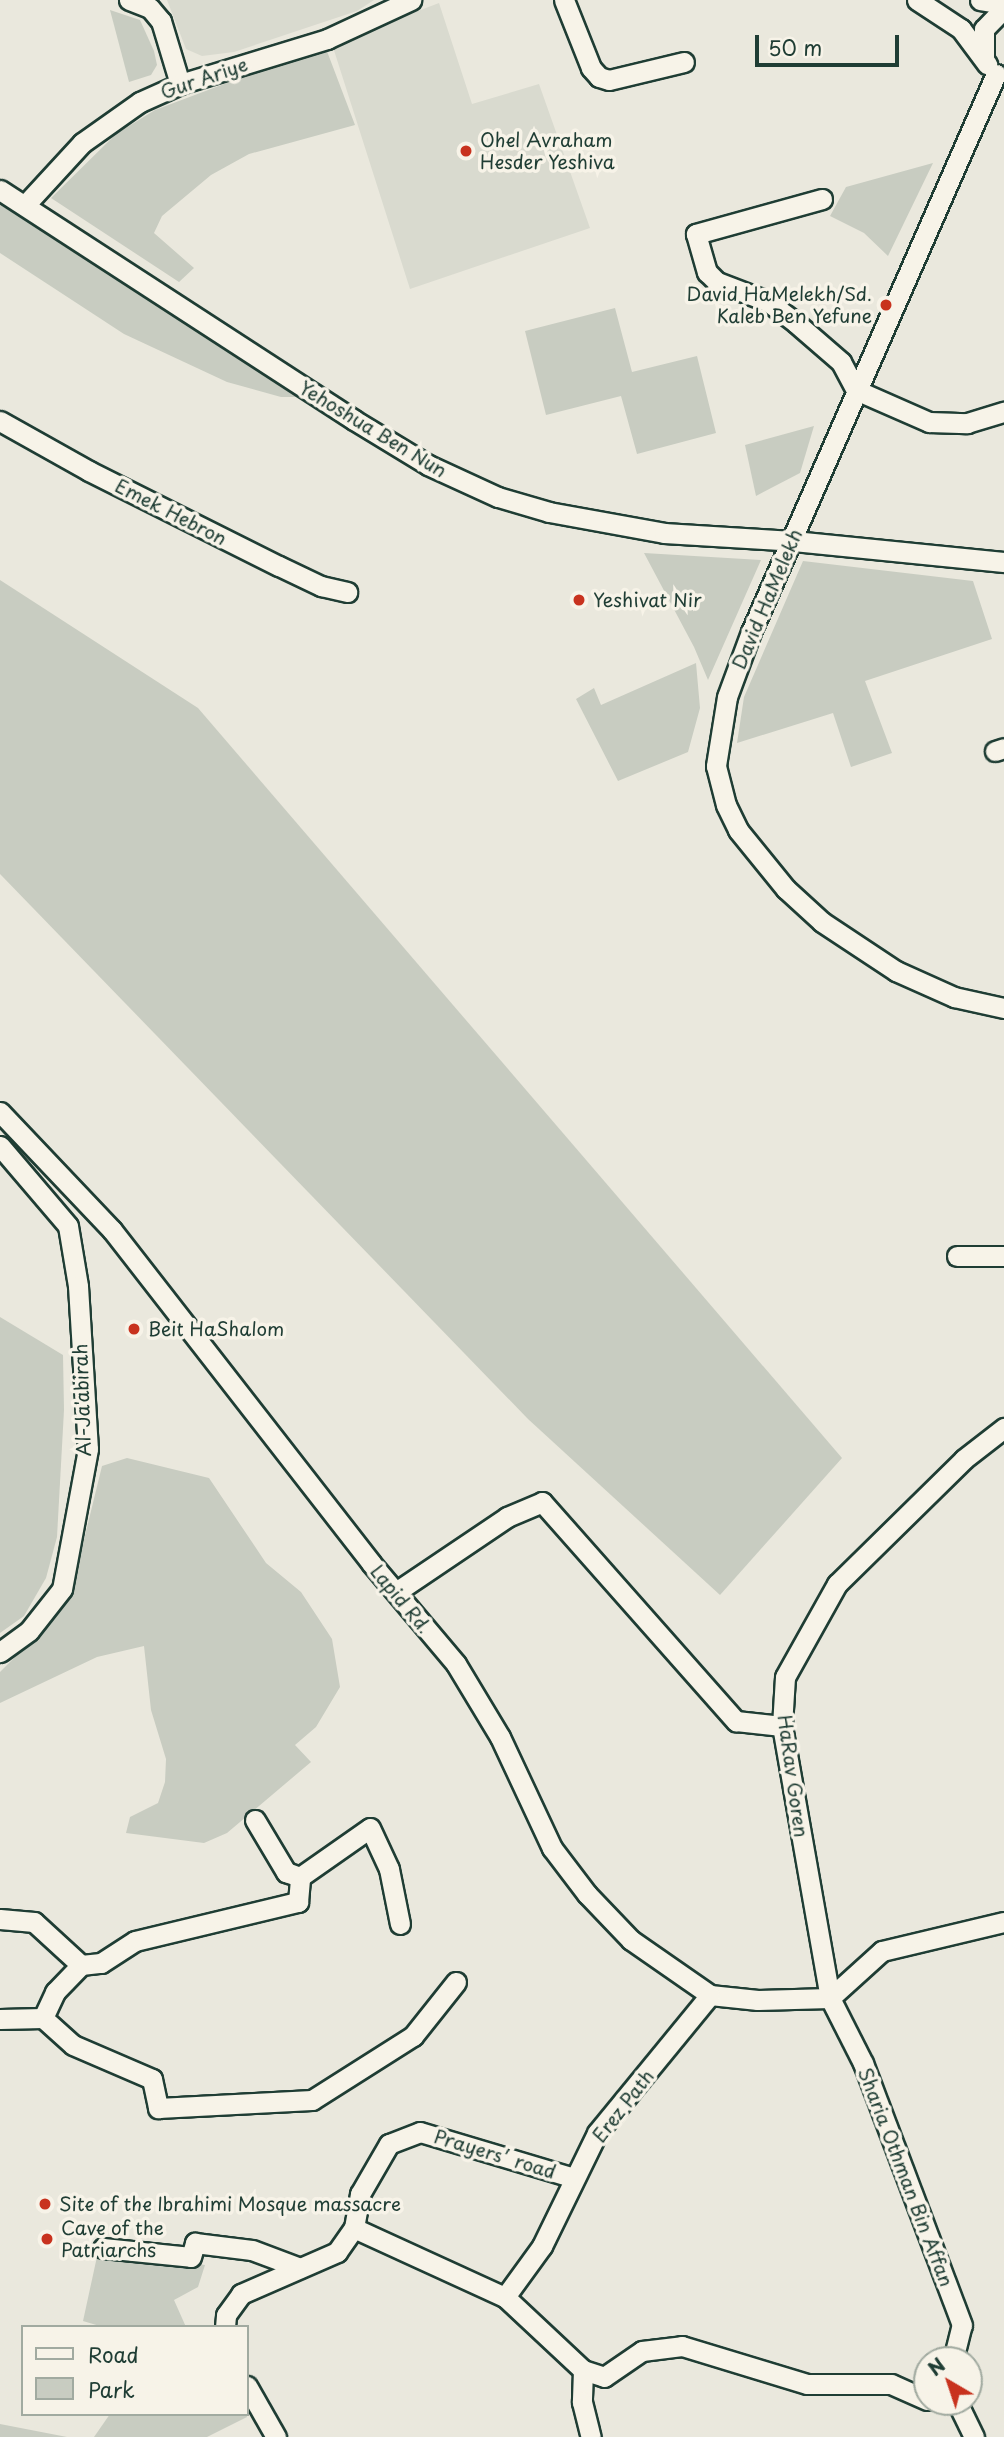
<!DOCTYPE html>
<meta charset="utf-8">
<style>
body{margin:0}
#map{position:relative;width:1004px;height:2437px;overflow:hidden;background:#eae8dd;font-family:"Playpen Sans",sans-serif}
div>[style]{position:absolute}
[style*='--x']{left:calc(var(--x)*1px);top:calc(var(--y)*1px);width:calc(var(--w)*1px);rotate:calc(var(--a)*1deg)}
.built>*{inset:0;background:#d9dacf}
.green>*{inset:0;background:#c8ccc1}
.roads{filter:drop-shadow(2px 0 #1f3d34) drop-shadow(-2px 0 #1f3d34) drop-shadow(0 2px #1f3d34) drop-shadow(0 -2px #1f3d34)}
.minor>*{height:19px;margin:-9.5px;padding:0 9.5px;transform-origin:9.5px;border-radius:9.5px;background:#f7f3e8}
.dots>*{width:19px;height:19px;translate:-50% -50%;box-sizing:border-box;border:4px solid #f7f3e8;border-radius:50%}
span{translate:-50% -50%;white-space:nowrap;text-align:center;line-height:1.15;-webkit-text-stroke:7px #f7f3e8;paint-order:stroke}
.street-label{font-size:19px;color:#1f3d34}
.poi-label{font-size:19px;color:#1f3d34}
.left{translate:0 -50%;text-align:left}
.right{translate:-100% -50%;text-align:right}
.legend{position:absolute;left:21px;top:2325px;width:228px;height:91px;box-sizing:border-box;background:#f7f3e8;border:2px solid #a1aaa0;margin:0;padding:9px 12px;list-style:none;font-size:21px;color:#1f3d34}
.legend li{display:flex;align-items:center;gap:14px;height:35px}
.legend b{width:35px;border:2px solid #a1aaa0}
.north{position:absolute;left:913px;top:2346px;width:70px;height:70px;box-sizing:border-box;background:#f7f3e8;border:2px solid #a1aaa0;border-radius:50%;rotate:321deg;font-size:19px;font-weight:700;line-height:28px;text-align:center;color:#1f3d34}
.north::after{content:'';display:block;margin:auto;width:24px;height:32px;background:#c8321e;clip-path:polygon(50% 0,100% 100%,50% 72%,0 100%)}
.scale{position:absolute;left:755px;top:35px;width:144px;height:32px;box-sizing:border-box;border:4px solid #1f3d34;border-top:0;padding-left:9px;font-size:21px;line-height:24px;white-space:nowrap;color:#1f3d34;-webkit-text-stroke:5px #f7f3e8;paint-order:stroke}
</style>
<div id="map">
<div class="built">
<div style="clip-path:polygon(167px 0,374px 0,357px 11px,234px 52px,202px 56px,186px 49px)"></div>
<div style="clip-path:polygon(439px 3px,472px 104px,539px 84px,590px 228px,410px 289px,332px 44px)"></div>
</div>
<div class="green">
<div style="clip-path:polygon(110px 10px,140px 20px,154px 51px,157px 65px,151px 75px,129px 82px)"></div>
<div style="clip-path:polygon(325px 46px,355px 125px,249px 154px,211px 175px,162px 216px,154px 233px,194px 268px,179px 282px,51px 198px,116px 134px,155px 110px)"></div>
<div style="clip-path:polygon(933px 163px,888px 256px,864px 233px,830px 216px,846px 187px)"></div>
<div style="clip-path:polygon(0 205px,67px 243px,304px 397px,281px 397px,227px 382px,124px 334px,0 253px)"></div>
<div style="clip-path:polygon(615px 308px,632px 372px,697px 356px,716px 433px,637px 454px,621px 396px,546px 415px,525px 331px)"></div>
<div style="clip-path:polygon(814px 426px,800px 473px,756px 496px,745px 445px)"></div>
<div style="clip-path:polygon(644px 553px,761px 560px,708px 680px,694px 647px)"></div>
<div style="clip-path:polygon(803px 561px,973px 581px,992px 639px,865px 681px,892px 753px,851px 767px,833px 713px,737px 743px,744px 697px)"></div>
<div style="clip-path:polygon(0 580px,198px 708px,842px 1458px,720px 1595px,528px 1419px,0 874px)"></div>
<div style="clip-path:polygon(696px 663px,700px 708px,688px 752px,618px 781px,576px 699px,594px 688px,601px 705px)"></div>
<div style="clip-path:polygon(0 1317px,63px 1355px,64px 1410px,57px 1537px,46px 1578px,24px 1616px,0 1633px)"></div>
<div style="clip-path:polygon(127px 1458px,209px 1478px,266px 1563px,301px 1592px,332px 1639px,340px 1687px,316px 1727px,295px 1745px,311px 1762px,227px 1833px,204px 1843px,126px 1833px,130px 1817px,158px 1803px,165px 1782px,166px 1759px,151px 1710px,144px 1646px,97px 1657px,0 1703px,0 1672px,60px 1612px,79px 1560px,102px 1466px)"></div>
<div style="clip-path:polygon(98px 2252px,205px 2265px,198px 2287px,174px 2300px,186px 2327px,103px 2327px,83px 2321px)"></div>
<div style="clip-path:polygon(110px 2414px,246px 2414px,247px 2417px,207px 2437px,94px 2437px)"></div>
<div style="clip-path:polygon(0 2424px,67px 2437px,0 2437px)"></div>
</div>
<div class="roads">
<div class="minor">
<div style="--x:129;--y:0;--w:22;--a:21"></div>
<div style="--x:150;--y:8;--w:17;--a:50"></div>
<div style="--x:161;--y:21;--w:66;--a:73.2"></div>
<div style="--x:564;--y:0;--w:73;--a:68.3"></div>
<div style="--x:591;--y:68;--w:12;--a:48"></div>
<div style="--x:599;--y:77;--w:10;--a:17"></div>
<div style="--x:609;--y:80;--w:77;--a:-13.5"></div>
<div style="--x:917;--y:0;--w:53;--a:33.4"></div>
<div style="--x:961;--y:29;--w:44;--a:53.4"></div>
<div style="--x:980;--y:0;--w:24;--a:9"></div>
<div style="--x:984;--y:57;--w:28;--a:-90"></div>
<div style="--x:984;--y:29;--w:29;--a:-46"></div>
<div style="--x:996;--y:74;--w:609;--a:113.7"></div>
<div style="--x:751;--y:632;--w:69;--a:110.3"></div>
<div style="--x:727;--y:697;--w:70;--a:99.1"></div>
<div style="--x:716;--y:766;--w:40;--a:75.6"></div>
<div style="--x:726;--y:805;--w:28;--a:64"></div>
<div style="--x:738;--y:830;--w:76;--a:50.9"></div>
<div style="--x:786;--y:889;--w:49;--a:42.5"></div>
<div style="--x:822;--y:922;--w:89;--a:33.5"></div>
<div style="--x:896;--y:971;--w:64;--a:24.1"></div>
<div style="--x:954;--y:997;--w:51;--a:12.4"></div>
<div style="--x:0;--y:190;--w:422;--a:33"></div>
<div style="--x:354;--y:420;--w:87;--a:31.3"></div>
<div style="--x:428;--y:465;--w:77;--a:24.6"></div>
<div style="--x:498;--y:497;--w:53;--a:16.4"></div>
<div style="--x:549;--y:512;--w:117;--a:10.3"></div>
<div style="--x:664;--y:533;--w:129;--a:3.5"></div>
<div style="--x:793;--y:541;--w:212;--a:5.7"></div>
<div style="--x:822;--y:199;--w:131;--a:164.5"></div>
<div style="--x:696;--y:234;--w:40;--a:74"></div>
<div style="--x:707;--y:272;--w:14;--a:45"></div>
<div style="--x:717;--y:282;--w:53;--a:20.8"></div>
<div style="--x:767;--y:301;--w:36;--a:37"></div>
<div style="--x:796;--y:323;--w:60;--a:40.9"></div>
<div style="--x:841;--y:362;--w:32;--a:62"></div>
<div style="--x:856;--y:390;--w:80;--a:23.7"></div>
<div style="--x:929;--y:422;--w:38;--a:2"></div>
<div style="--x:967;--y:423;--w:39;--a:-17"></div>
<div style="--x:26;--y:204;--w:83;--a:-47.4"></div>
<div style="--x:82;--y:143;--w:71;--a:-35.3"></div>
<div style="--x:140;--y:102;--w:44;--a:-24.2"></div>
<div style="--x:180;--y:84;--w:154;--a:-17"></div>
<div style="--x:327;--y:39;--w:93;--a:-24.9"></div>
<div style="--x:0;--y:421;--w:102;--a:29.3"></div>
<div style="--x:89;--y:471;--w:212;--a:26.6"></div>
<div style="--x:279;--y:566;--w:47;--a:25.5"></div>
<div style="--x:321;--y:586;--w:27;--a:13"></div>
<div style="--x:995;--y:751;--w:9;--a:-18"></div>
<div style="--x:0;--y:1112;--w:163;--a:46.5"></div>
<div style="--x:112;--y:1230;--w:422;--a:52.1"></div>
<div style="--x:371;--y:1563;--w:132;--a:49.9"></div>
<div style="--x:456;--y:1664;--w:85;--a:58.9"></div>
<div style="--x:500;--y:1737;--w:123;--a:64.9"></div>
<div style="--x:552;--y:1848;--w:58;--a:52.7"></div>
<div style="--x:587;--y:1894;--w:64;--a:46.3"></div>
<div style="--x:631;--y:1940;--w:96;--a:34.8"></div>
<div style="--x:710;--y:1995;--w:48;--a:5.9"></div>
<div style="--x:758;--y:2000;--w:72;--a:-1.6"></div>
<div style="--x:0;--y:1146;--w:105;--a:49.6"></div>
<div style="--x:68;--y:1226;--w:61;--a:80.5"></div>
<div style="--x:78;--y:1286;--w:163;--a:86.5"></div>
<div style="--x:88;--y:1449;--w:142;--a:100.5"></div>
<div style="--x:62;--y:1589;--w:53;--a:128.2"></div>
<div style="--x:29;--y:1631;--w:36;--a:144"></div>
<div style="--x:957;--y:1256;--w:47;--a:0"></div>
<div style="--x:396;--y:1592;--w:134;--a:-34"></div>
<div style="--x:507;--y:1517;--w:38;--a:-23"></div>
<div style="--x:542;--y:1502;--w:293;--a:48.5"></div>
<div style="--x:736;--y:1721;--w:46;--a:6.2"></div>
<div style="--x:255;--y:1820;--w:61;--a:59.2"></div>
<div style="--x:286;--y:1872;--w:15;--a:20"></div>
<div style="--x:0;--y:1919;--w:34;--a:5"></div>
<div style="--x:34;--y:1922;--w:64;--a:42.5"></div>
<div style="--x:81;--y:1965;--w:20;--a:-6"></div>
<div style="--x:101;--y:1963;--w:40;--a:-32.9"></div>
<div style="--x:135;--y:1941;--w:168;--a:-13.5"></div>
<div style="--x:298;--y:1902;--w:25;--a:-85"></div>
<div style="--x:300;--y:1877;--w:85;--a:-35"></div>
<div style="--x:370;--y:1828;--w:45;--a:65.1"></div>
<div style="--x:389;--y:1869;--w:56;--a:78.7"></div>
<div style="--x:830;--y:1998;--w:70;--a:-42.1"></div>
<div style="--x:882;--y:1951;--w:125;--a:-13.4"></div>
<div style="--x:43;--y:2018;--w:40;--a:42"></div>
<div style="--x:73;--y:2045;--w:86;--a:23.3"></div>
<div style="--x:152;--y:2079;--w:30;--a:78"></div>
<div style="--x:158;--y:2108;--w:154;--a:-3"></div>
<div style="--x:312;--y:2100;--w:120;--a:-32.4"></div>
<div style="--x:413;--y:2036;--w:69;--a:-51.5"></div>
<div style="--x:0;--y:2019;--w:43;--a:-1.3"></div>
<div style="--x:43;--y:2018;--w:29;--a:-65"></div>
<div style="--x:55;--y:1992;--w:37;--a:-46"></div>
<div style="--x:354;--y:2228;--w:166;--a:24.6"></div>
<div style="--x:505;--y:2297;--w:107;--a:43.1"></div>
<div style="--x:583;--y:2370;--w:22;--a:18"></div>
<div style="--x:604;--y:2377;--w:46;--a:-34.4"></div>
<div style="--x:642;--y:2351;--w:40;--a:-7.1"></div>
<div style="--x:682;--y:2346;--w:131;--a:16.9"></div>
<div style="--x:807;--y:2384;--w:84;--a:0"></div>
<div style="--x:891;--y:2384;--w:39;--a:24"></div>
<div style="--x:103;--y:2248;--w:88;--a:5.8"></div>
<div style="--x:191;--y:2257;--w:15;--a:-74"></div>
<div style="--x:195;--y:2243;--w:57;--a:7"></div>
<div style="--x:252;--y:2250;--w:51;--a:20.6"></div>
<div style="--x:505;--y:2297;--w:63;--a:-54"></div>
<div style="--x:542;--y:2246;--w:126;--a:-64"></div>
<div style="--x:597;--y:2133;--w:178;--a:-50.7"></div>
<div style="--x:225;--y:2327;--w:12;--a:-85"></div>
<div style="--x:226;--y:2315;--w:26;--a:-54"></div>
<div style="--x:241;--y:2294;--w:105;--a:-23.6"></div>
<div style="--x:337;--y:2252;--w:29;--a:-55"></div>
<div style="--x:354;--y:2228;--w:35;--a:-80"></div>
<div style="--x:360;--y:2194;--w:58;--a:-59.9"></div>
<div style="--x:389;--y:2144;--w:33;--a:-21"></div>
<div style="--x:420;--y:2132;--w:161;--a:16.6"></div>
<div style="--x:953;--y:2360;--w:36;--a:-76"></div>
<div style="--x:962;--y:2325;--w:280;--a:-110.7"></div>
<div style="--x:863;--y:2063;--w:73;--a:-116.9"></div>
<div style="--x:830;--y:1998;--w:276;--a:-100"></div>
<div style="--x:782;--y:1726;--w:49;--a:-86.5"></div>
<div style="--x:785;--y:1677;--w:107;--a:-60.8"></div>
<div style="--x:837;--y:1584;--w:178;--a:-44.5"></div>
<div style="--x:964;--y:1459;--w:51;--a:-37.8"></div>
<div style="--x:583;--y:2370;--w:32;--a:92"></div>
<div style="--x:582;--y:2402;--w:36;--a:76"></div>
<div style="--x:247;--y:2386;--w:59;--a:60.4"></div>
<div style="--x:957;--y:2402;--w:39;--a:64"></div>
</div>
</div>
<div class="dots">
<div style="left:466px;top:151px;background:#c8321e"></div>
<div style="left:886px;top:305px;background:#c8321e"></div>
<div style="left:579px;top:600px;background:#c8321e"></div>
<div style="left:134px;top:1329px;background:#c8321e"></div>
<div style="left:45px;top:2204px;background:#c8321e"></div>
<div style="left:47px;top:2239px;background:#c8321e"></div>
</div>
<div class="street-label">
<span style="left:204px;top:78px;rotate:-19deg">Gur Ariye</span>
<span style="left:373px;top:429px;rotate:31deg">Yehoshua Ben Nun</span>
<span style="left:171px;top:512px;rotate:27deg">Emek Hebron</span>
<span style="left:767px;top:599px;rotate:-67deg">David HaMelekh</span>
<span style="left:82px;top:1400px;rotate:-92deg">Al-Ja'abirah</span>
<span style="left:401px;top:1599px;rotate:50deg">Lapid Rd.</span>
<span style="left:793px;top:1776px;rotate:82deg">HaRav Goren</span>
<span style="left:623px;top:2106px;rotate:-52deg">Erez Path</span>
<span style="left:495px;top:2154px;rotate:17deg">Prayers׳ road</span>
<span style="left:906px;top:2177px;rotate:69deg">Sharia Othman Bin Affan</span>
</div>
<div class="poi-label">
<span class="left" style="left:480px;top:151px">Ohel Avraham<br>Hesder Yeshiva</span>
<span class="right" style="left:872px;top:305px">David HaMelekh/Sd.<br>Kaleb Ben Yefune</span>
<span class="left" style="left:593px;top:600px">Yeshivat Nir</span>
<span class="left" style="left:148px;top:1329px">Beit HaShalom</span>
<span class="left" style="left:59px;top:2204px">Site of the Ibrahimi Mosque massacre</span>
<span class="left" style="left:61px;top:2239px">Cave of the<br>Patriarchs</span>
</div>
<ul class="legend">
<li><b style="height:9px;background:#f7f3e8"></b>Road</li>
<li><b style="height:19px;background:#c8ccc1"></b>Park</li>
</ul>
<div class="north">N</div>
<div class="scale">50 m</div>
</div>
